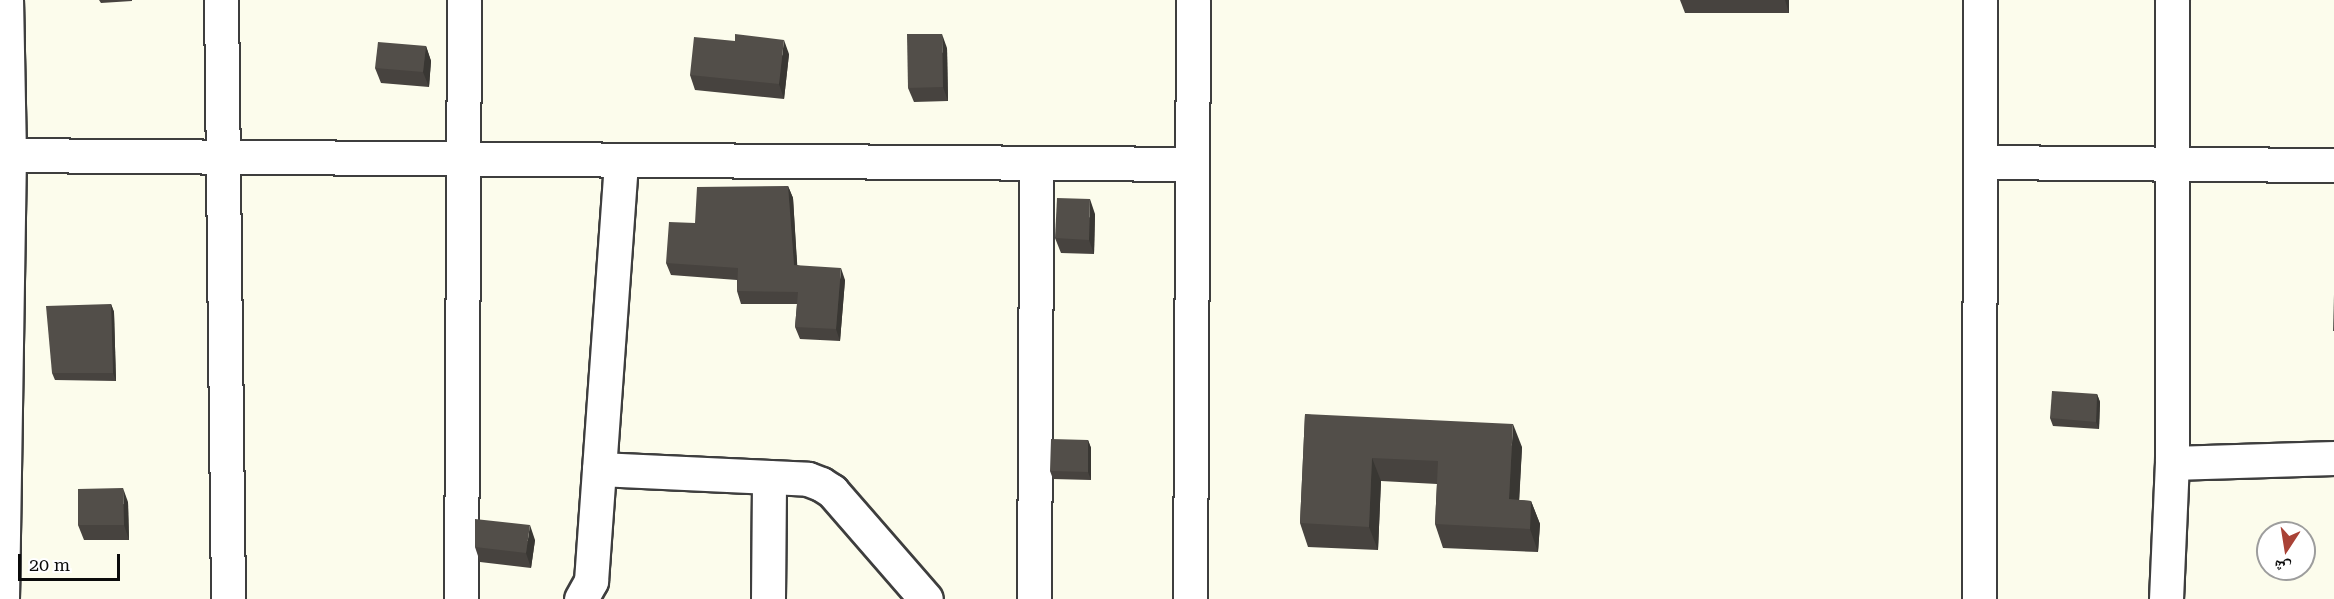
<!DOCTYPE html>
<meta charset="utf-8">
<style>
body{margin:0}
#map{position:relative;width:2334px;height:599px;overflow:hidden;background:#fcfcec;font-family:"Roboto Serif","Noto Naskh Arabic",serif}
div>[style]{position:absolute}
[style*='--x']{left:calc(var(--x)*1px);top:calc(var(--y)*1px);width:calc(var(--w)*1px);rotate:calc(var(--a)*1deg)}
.roads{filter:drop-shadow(2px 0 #3e3e3e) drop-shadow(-2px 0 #3e3e3e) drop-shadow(0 2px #3e3e3e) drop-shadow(0 -2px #3e3e3e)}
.minor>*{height:33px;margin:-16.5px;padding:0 16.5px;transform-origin:16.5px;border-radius:16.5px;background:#fff}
.wall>*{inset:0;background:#47433f}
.shaded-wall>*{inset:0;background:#393733}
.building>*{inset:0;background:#524e49}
span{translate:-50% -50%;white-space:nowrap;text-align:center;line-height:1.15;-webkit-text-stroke:6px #fff;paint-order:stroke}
.north{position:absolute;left:2256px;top:521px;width:60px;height:60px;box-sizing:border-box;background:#fff;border:2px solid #9d9d9d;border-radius:50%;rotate:192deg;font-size:16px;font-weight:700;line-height:24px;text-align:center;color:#0b0b0b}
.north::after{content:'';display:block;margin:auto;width:21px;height:27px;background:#a94236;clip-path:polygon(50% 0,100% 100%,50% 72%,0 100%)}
.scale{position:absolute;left:18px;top:554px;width:102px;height:27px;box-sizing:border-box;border:3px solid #0b0b0b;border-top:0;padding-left:8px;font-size:18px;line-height:21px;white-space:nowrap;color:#0b0b0b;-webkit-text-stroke:4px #fff;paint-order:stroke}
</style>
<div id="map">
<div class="roads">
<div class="minor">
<div style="--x:221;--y:0;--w:599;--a:89.33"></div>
<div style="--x:0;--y:155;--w:1192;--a:0.43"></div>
<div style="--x:1980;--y:162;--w:354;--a:0.5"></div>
<div style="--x:2172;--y:463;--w:162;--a:-1.8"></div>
<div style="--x:599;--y:469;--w:209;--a:2.7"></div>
<div style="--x:808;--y:479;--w:14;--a:21"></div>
<div style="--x:821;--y:484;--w:13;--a:32"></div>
<div style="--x:832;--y:491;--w:143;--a:49"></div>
<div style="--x:2;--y:599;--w:444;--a:-89.1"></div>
<div style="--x:9;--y:155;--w:155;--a:-91.1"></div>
<div style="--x:461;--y:599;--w:599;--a:-89.71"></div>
<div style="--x:581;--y:599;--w:21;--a:-61"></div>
<div style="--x:591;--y:581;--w:422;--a:-85.9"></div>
<div style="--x:768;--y:599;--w:122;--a:-89.5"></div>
<div style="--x:1034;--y:599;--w:436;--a:-89.7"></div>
<div style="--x:1190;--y:599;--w:599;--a:-89.71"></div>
<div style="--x:1979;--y:599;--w:599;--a:-89.9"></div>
<div style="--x:2166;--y:599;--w:136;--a:-87.5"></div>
<div style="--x:2172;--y:463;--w:463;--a:-90"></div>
</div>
</div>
<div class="wall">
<div style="clip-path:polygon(99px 0,132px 0,132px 1px,101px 3px)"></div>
<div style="clip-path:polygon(1680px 0,1789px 0,1789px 13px,1685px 13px)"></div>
<div style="clip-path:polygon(426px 46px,431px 61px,429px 87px,381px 83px,375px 68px)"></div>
<div style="clip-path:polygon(947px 48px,948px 101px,914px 102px,908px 88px)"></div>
<div style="clip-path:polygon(789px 54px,784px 99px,695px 90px,690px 75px)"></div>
<div style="clip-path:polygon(788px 186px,793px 198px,797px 265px,845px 280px,840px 341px,800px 339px,795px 327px,797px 304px,741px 304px,737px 291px,737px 280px,671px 275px,666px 263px)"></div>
<div style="clip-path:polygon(1095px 214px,1094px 254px,1061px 253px,1055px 238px)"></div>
<div style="clip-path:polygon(111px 304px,114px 312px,116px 381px,55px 380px,52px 373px)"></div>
<div style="clip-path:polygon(2097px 394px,2100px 402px,2099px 429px,2053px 426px,2050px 418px)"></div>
<div style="clip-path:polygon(1305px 414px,1522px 447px,1519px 500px,1531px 501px,1540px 524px,1538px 552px,1443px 548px,1435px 524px,1437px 484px,1381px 481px,1378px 550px,1308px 547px,1300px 523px)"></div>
<div style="clip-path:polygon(1088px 440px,1091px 448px,1091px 480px,1053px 479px,1050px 471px)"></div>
<div style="clip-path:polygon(128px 502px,129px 540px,84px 540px,78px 525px)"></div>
<div style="clip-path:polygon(535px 540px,531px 568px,480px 562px,475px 547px)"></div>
</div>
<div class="shaded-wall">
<div style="clip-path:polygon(1785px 0,1789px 0,1789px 13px)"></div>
<div style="clip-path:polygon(942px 34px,947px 48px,948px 101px,943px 87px)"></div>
<div style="clip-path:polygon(784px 40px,789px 54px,784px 99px,779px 84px)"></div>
<div style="clip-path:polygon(426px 46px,431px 61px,429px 87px,423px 72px)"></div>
<div style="clip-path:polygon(788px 186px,793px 198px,798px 277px,794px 265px)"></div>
<div style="clip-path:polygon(1090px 199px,1095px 214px,1094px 254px,1089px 240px)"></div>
<div style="clip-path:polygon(841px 268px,845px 280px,840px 341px,836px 329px)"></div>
<div style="clip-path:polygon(111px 304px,114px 312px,116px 381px,113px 373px)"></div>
<div style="clip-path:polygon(2097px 394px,2100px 402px,2099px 429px,2096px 422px)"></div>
<div style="clip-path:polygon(1513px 424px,1522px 447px,1518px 523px,1509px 499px)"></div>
<div style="clip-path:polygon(1088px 440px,1091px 448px,1091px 480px,1088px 472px)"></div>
<div style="clip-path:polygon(1372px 458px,1381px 481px,1378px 550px,1369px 527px)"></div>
<div style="clip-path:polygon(123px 488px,128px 502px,129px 540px,124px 525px)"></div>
<div style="clip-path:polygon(1531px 501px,1540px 524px,1538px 552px,1530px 529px)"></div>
<div style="clip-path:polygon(530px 525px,535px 540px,531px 568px,526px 553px)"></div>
</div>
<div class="building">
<div style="clip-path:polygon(735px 34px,784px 40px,779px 84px,690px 75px,694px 37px,735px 41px)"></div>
<div style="clip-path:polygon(907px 34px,942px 34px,943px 87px,908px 88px)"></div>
<div style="clip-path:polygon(378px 42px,426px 46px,423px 72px,375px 68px)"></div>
<div style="clip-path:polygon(788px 186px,794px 265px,841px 268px,836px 329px,795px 327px,798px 292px,737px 291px,738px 268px,666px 263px,669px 222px,695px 223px,697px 187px)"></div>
<div style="clip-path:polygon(1057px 198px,1090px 199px,1089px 240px,1055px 238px)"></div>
<div style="clip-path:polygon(2334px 294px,2334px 331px,2333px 331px)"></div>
<div style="clip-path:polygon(111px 304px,113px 373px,52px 373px,46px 306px)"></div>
<div style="clip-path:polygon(2052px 391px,2097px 394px,2096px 422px,2050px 418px)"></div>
<div style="clip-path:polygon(1305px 414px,1513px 424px,1509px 499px,1531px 501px,1530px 529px,1435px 524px,1438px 461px,1372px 458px,1369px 527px,1300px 523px)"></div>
<div style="clip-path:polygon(1051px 439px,1088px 440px,1088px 472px,1050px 471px)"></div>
<div style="clip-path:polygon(123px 488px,124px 525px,78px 525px,78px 489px)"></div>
<div style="clip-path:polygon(475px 519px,530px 525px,526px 553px,475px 547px)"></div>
</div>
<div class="north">ش</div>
<div class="scale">20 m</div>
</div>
